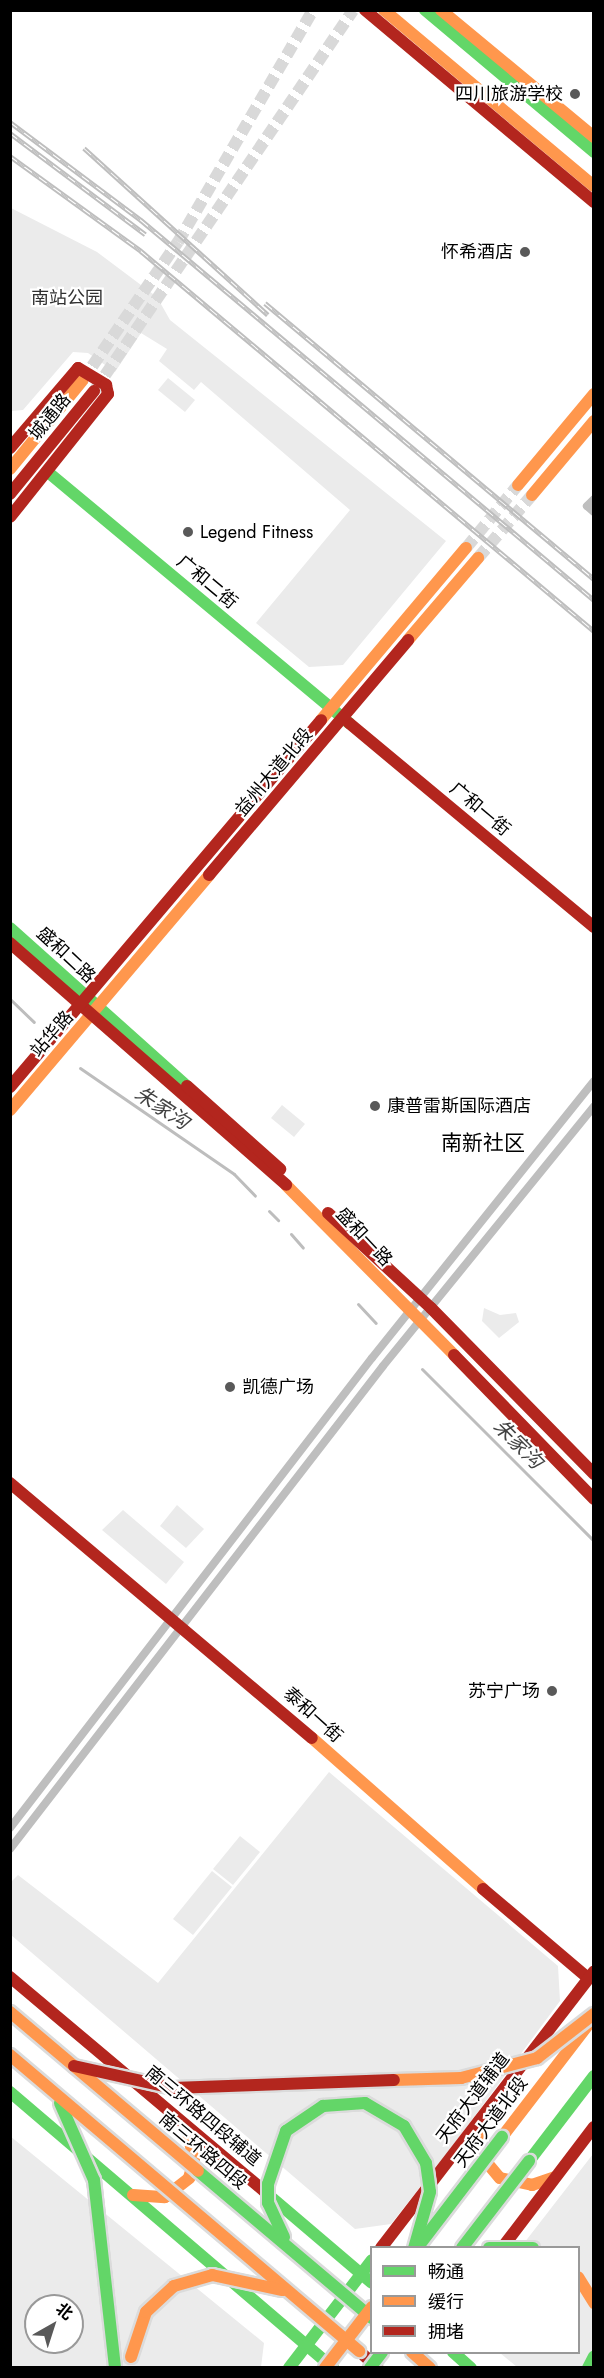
<!DOCTYPE html>
<meta charset="utf-8">
<style>
body{margin:0}
#map{position:relative;width:604px;height:2378px;overflow:hidden;background:#fff;font-family:Jost,"Noto Sans SC",sans-serif}
div>[style]{position:absolute}
[style*='--x']{left:calc(var(--x)*1px);top:calc(var(--y)*1px);width:calc(var(--w)*1px);rotate:calc(var(--a)*1deg)}
.green>*{inset:0;background:#ebebeb}
.stream>*{height:3px;margin:-1.5px;padding:0 1.5px;transform-origin:1.5px;border-radius:1.5px;background:#bdbdbd}
.secondary-tunnel>*{height:12px;margin-top:-6px;transform-origin:0;background:repeating-linear-gradient(90deg,#d9d9d9 0 12px,transparent 0 18px)}
.primary-tunnel>*{height:12px;margin-top:-6px;transform-origin:0;background:repeating-linear-gradient(90deg,#d9d9d9 0 12px,transparent 0 18px)}
.street>*{height:8px;margin:-4px;padding:0 4px;transform-origin:4px;border-radius:4px;background:#bebebe}
.fast>*{height:12px;margin:-6px;padding:0 6px;transform-origin:6px;border-radius:6px;background:#63d668}
.slow>*{height:12px;margin:-6px;padding:0 6px;transform-origin:6px;border-radius:6px;background:#ff974d}
.jam>*{height:12px;margin:-6px;padding:0 6px;transform-origin:6px;border-radius:6px;background:#b3261e}
.rail>*{height:5px;margin-top:-2.5px;transform-origin:0;background:repeating-linear-gradient(90deg,#fff 0 9px,#bebebe 0 18px);box-sizing:border-box;border-block:2px solid #bebebe}
.bridges{filter:drop-shadow(2px 0 #dbdbdb) drop-shadow(-2px 0 #dbdbdb) drop-shadow(0 2px #dbdbdb) drop-shadow(0 -2px #dbdbdb)}
.fast-bridge>*{height:12px;margin:-6px;padding:0 6px;transform-origin:6px;border-radius:6px;background:#63d668}
.slow-bridge>*{height:12px;margin:-6px;padding:0 6px;transform-origin:6px;border-radius:6px;background:#ff974d}
.jam-bridge>*{height:12px;margin:-6px;padding:0 6px;transform-origin:6px;border-radius:6px;background:#b3261e}
.dots>*{width:16px;height:16px;translate:-50% -50%;box-sizing:border-box;border:3px solid #fff;border-radius:50%}
span{translate:-50% -50%;white-space:nowrap;text-align:center;line-height:1.15;-webkit-text-stroke:4.5px #fff;paint-order:stroke}
.poi-label{font-size:18px;color:#000}
.right{translate:-100% -50%;text-align:right}
.left{translate:0 -50%;text-align:left}
.park-label{font-size:18px;color:#313131}
.street-label{font-size:18px;color:#000}
.water-label{font-size:20px;color:#424242;font-style:italic}
.quarter-label{font-size:21px;color:#000}
.frame{position:absolute;inset:0;border:12px solid #000;pointer-events:none}
.legend{position:absolute;left:370px;top:2246px;width:210px;height:108px;box-sizing:border-box;background:#fff;border:2px solid #999;margin:0;padding:8px 10px;list-style:none;font-size:18px;color:#000}
.legend li{display:flex;align-items:center;gap:12px;height:30px}
.legend b{width:30px;border:2px solid #999}
.north{position:absolute;left:24px;top:2294px;width:60px;height:60px;box-sizing:border-box;background:#fff;border:2px solid #999;border-radius:50%;rotate:39deg;font-size:16px;font-weight:700;line-height:24px;text-align:center;color:#000}
.north::after{content:'';display:block;margin:auto;width:21px;height:27px;background:#595959;clip-path:polygon(50% 0,100% 100%,50% 72%,0 100%)}
</style>
<div id="map">
<div class="green">
<div style="clip-path:polygon(11px 208px,97px 252px,157px 297px,170px 320px,446px 541px,343px 665px,309px 667px,256px 623px,350px 510px,201px 382px,194px 390px,159px 361px,167px 349px,141px 333px,115px 372px,88px 353px,73px 352px,23px 410px,11px 411px)"></div>
<div style="clip-path:polygon(168px 378px,195px 400px,185px 412px,158px 390px)"></div>
<div style="clip-path:polygon(282px 1105px,305px 1124px,294px 1137px,271px 1118px)"></div>
<div style="clip-path:polygon(484px 1308px,500px 1315px,516px 1313px,519px 1322px,499px 1338px,482px 1321px)"></div>
<div style="clip-path:polygon(177px 1505px,204px 1529px,186px 1548px,160px 1526px)"></div>
<div style="clip-path:polygon(123px 1510px,184px 1562px,166px 1584px,102px 1530px)"></div>
<div style="clip-path:polygon(329px 1772px,558px 1966px,560px 2001px,457px 2140px,391px 2224px,355px 2229px,11px 1935px,10px 1883px,18px 1875px,158px 1983px)"></div>
<div style="clip-path:polygon(240px 1836px,260px 1852px,233px 1885px,213px 1869px)"></div>
<div style="clip-path:polygon(212px 1871px,232px 1887px,193px 1935px,173px 1919px)"></div>
<div style="clip-path:polygon(evenodd,10px 2136px,264px 2343px,261px 2367px,11px 2367px,10px 2136px,36px 2306px,72px 2306px,72px 2342px,36px 2342px,36px 2306px)"></div>
<div style="clip-path:polygon(593px 2154px,593px 2367px,517px 2367px,500px 2353px,578px 2352px,578px 2248px,521px 2247px)"></div>
</div>
<div class="stream">
<div style="--x:10;--y:999;--w:33;--a:44"></div>
<div style="--x:80;--y:1068;--w:187;--a:34.5"></div>
<div style="--x:234;--y:1174;--w:30;--a:46"></div>
<div style="--x:269;--y:1211;--w:13;--a:45"></div>
<div style="--x:291;--y:1234;--w:18;--a:49"></div>
<div style="--x:358;--y:1304;--w:26;--a:47"></div>
<div style="--x:422;--y:1369;--w:243;--a:45"></div>
</div>
<div class="secondary-tunnel">
<div style="--x:82;--y:381;--w:169;--a:-55.4"></div>
<div style="--x:178;--y:242;--w:268;--a:-59.8"></div>
<div style="--x:95;--y:390;--w:459;--a:-55.8"></div>
</div>
<div class="primary-tunnel">
<div style="--x:466;--y:548;--w:82;--a:-50.5"></div>
<div style="--x:478;--y:558;--w:83;--a:-49.4"></div>
</div>
<div class="street">
<div style="--x:594;--y:499;--w:10;--a:135"></div>
<div style="--x:587;--y:506;--w:9;--a:41"></div>
<div style="--x:10;--y:1828;--w:593;--a:-52.4"></div>
<div style="--x:372;--y:1358;--w:355;--a:-51.3"></div>
<div style="--x:10;--y:1849;--w:610;--a:-52.32"></div>
<div style="--x:383;--y:1366;--w:335;--a:-50.9"></div>
</div>
<div class="fast">
<div style="--x:425;--y:10;--w:221;--a:40"></div>
<div style="--x:49;--y:473;--w:391;--a:39.8"></div>
<div style="--x:10;--y:928;--w:237;--a:41.8"></div>
<div style="--x:10;--y:2092;--w:425;--a:40.5"></div>
<div style="--x:529;--y:2161;--w:107;--a:-52.6"></div>
<div style="--x:265;--y:2192;--w:140;--a:40.4"></div>
<div style="--x:453;--y:2352;--w:24;--a:42"></div>
<div style="--x:289;--y:2368;--w:136;--a:-52.5"></div>
<div style="--x:588;--y:2368;--w:13;--a:-63"></div>
</div>
<div class="slow">
<div style="--x:384;--y:10;--w:274;--a:40"></div>
<div style="--x:441;--y:10;--w:199;--a:39.7"></div>
<div style="--x:10;--y:469;--w:114;--a:-50.7"></div>
<div style="--x:518;--y:485;--w:119;--a:-50.1"></div>
<div style="--x:532;--y:495;--w:97;--a:-50"></div>
<div style="--x:408;--y:640;--w:108;--a:-49.5"></div>
<div style="--x:321;--y:720;--w:225;--a:-49.9"></div>
<div style="--x:10;--y:1110;--w:308;--a:-49.7"></div>
<div style="--x:286;--y:1185;--w:239;--a:45.3"></div>
<div style="--x:312;--y:1738;--w:228;--a:41.4"></div>
<div style="--x:479;--y:2121;--w:31;--a:92"></div>
<div style="--x:478;--y:2152;--w:34;--a:50"></div>
<div style="--x:500;--y:2178;--w:33;--a:12"></div>
<div style="--x:532;--y:2185;--w:24;--a:-19"></div>
<div style="--x:502;--y:2137;--w:146;--a:-52.5"></div>
<div style="--x:133;--y:2195;--w:32;--a:4"></div>
<div style="--x:165;--y:2197;--w:31;--a:-38"></div>
<div style="--x:189;--y:2178;--w:18;--a:-74"></div>
<div style="--x:194;--y:2161;--w:35;--a:-102"></div>
<div style="--x:578;--y:2277;--w:31;--a:58"></div>
</div>
<div class="jam">
<div style="--x:365;--y:10;--w:299;--a:40"></div>
<div style="--x:10;--y:448;--w:105;--a:-49.6"></div>
<div style="--x:78;--y:368;--w:33;--a:31"></div>
<div style="--x:106;--y:385;--w:9;--a:77"></div>
<div style="--x:108;--y:394;--w:157;--a:128.5"></div>
<div style="--x:10;--y:494;--w:133;--a:-50.8"></div>
<div style="--x:349;--y:723;--w:319;--a:39.8"></div>
<div style="--x:209;--y:875;--w:308;--a:-49.7"></div>
<div style="--x:10;--y:943;--w:367;--a:41.2"></div>
<div style="--x:187;--y:1086;--w:125;--a:41.7"></div>
<div style="--x:10;--y:1087;--w:481;--a:-49.7"></div>
<div style="--x:328;--y:1213;--w:140;--a:42.7"></div>
<div style="--x:431;--y:1308;--w:233;--a:45.5"></div>
<div style="--x:454;--y:1355;--w:201;--a:45.8"></div>
<div style="--x:10;--y:1483;--w:395;--a:40.2"></div>
<div style="--x:483;--y:1889;--w:138;--a:40.3"></div>
<div style="--x:10;--y:1977;--w:334;--a:40.1"></div>
<div style="--x:381;--y:2248;--w:349;--a:-52.4"></div>
<div style="--x:502;--y:2248;--w:152;--a:-52.8"></div>
<div style="--x:359;--y:2351;--w:25;--a:42"></div>
</div>
<div class="rail">
<div style="--x:10;--y:122;--w:164;--a:36.8"></div>
<div style="--x:141;--y:220;--w:591;--a:39.99"></div>
<div style="--x:10;--y:133;--w:169;--a:36.8"></div>
<div style="--x:84;--y:148;--w:248;--a:42.2"></div>
<div style="--x:10;--y:156;--w:162;--a:35.9"></div>
<div style="--x:141;--y:251;--w:591;--a:39.99"></div>
<div style="--x:265;--y:303;--w:429;--a:40"></div>
</div>
<div class="bridges">
<div class="fast-bridge">
<div style="--x:60;--y:2103;--w:84;--a:66.2"></div>
<div style="--x:94;--y:2180;--w:189;--a:83.6"></div>
<div style="--x:198;--y:2171;--w:228;--a:40.2"></div>
<div style="--x:284;--y:2237;--w:38;--a:-115"></div>
<div style="--x:268;--y:2203;--w:19;--a:-90"></div>
<div style="--x:268;--y:2184;--w:56;--a:-71.2"></div>
<div style="--x:286;--y:2131;--w:45;--a:-34"></div>
<div style="--x:323;--y:2106;--w:42;--a:-4.1"></div>
<div style="--x:365;--y:2103;--w:45;--a:30.5"></div>
<div style="--x:404;--y:2126;--w:43;--a:59.3"></div>
<div style="--x:426;--y:2163;--w:29;--a:82"></div>
<div style="--x:430;--y:2192;--w:58;--a:105.9"></div>
<div style="--x:417;--y:2248;--w:140;--a:-52.6"></div>
<div style="--x:462;--y:2248;--w:110;--a:-52.4"></div>
<div style="--x:489;--y:2248;--w:44;--a:0"></div>
<div style="--x:370;--y:2368;--w:20;--a:-53"></div>
</div>
<div class="slow-bridge">
<div style="--x:10;--y:2012;--w:246;--a:40.2"></div>
<div style="--x:10;--y:2055;--w:458;--a:40.3"></div>
<div style="--x:394;--y:2080;--w:67;--a:-1.7"></div>
<div style="--x:461;--y:2078;--w:79;--a:-14.7"></div>
<div style="--x:537;--y:2058;--w:72;--a:-37.7"></div>
<div style="--x:412;--y:2352;--w:24;--a:42"></div>
<div style="--x:131;--y:2357;--w:47;--a:-71.6"></div>
<div style="--x:146;--y:2312;--w:38;--a:-43"></div>
<div style="--x:174;--y:2286;--w:40;--a:-16"></div>
<div style="--x:212;--y:2275;--w:72;--a:12.1"></div>
<div style="--x:325;--y:2368;--w:77;--a:-52.4"></div>
</div>
<div class="jam-bridge">
<div style="--x:74;--y:2066;--w:101;--a:12.5"></div>
<div style="--x:173;--y:2088;--w:221;--a:-2.1"></div>
</div>
</div>
<div class="dots">
<div style="left:575px;top:94px;background:#595959"></div>
<div style="left:525px;top:252px;background:#595959"></div>
<div style="left:188px;top:532px;background:#595959"></div>
<div style="left:375px;top:1106px;background:#595959"></div>
<div style="left:230px;top:1387px;background:#595959"></div>
<div style="left:552px;top:1691px;background:#595959"></div>
</div>
<div class="poi-label">
<span class="right" style="left:563px;top:94px">四川旅游学校</span>
<span class="right" style="left:513px;top:252px">怀希酒店</span>
<span class="left" style="left:200px;top:532px">Legend Fitness</span>
<span class="left" style="left:387px;top:1106px">康普雷斯国际酒店</span>
<span class="left" style="left:242px;top:1387px">凯德广场</span>
<span class="right" style="left:540px;top:1691px">苏宁广场</span>
</div>
<div class="park-label">
<span style="left:67px;top:298px">南站公园</span>
</div>
<div class="street-label">
<span style="left:50px;top:417px;rotate:-51deg">城通路</span>
<span style="left:207px;top:582px;rotate:40deg">广和二街</span>
<span style="left:274px;top:772px;rotate:-50deg">益州大道北段</span>
<span style="left:480px;top:809px;rotate:40deg">广和一街</span>
<span style="left:66px;top:955px;rotate:43deg">盛和二路</span>
<span style="left:52px;top:1034px;rotate:-49deg">站华路</span>
<span style="left:364px;top:1237px;rotate:47deg">盛和一路</span>
<span style="left:313px;top:1715px;rotate:42deg">泰和一街</span>
<span style="left:473px;top:2098px;rotate:-53deg">天府大道辅道</span>
<span style="left:203px;top:2116px;rotate:40deg">南三环路四段辅道</span>
<span style="left:491px;top:2122px;rotate:-53deg">天府大道北段</span>
<span style="left:203px;top:2151px;rotate:40deg">南三环路四段</span>
</div>
<div class="water-label">
<span style="left:162px;top:1108px;rotate:33deg">朱家沟</span>
<span style="left:518px;top:1444px;rotate:45deg">朱家沟</span>
</div>
<div class="quarter-label">
<span style="left:483px;top:1143px">南新社区</span>
</div>
<div class="frame"></div>
<ul class="legend">
<li><b style="height:8px;background:#63d668"></b>畅通</li>
<li><b style="height:8px;background:#ff974d"></b>缓行</li>
<li><b style="height:8px;background:#b3261e"></b>拥堵</li>
</ul>
<div class="north">北</div>
</div>
